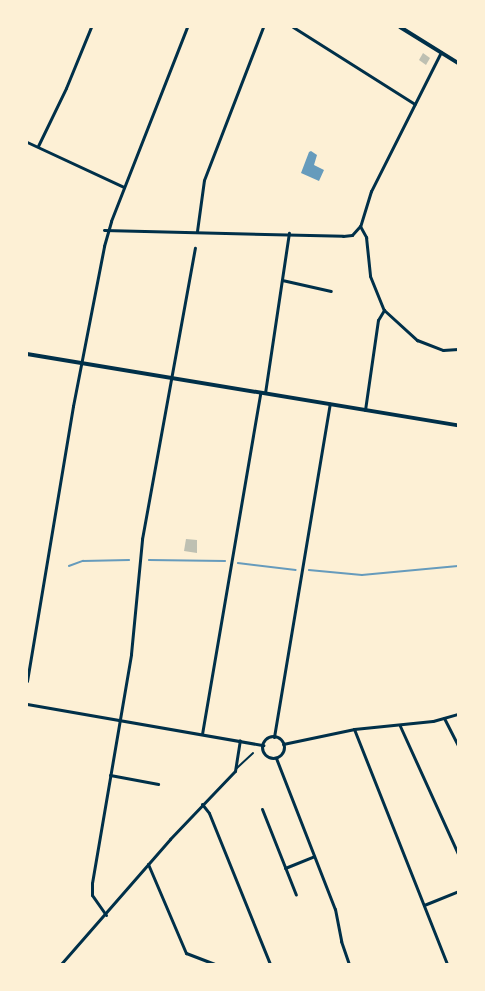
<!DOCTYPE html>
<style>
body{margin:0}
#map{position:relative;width:485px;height:991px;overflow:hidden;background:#fdf0d5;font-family:Ubuntu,sans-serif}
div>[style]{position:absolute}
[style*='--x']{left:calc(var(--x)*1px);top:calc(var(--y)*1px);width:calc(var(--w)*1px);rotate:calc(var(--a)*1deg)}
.water>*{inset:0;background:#669bbc}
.stream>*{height:1.5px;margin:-0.75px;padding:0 0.75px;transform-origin:0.75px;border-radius:0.75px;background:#669bbc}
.building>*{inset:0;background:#bec0b2}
.service>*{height:1.5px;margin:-0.75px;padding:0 0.75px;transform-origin:0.75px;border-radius:0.75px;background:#003049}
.minor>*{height:3px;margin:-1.5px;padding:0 1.5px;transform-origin:1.5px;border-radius:1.5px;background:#003049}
.minor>.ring{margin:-1.5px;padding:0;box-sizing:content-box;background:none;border:3px solid #003049;border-radius:50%}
.tertiary>*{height:4px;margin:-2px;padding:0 2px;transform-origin:2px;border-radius:2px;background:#003049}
span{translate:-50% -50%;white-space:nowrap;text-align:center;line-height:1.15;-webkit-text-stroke:5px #fdf0d5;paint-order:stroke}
.frame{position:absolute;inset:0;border:28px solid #fdf0d5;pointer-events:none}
</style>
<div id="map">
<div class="water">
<div style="clip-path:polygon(311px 151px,317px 155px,314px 165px,324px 170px,319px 181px,301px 173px,309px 152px)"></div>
</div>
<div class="stream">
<div style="--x:149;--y:560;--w:76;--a:0.8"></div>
<div style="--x:238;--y:563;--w:58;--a:6.9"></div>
<div style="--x:69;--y:566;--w:15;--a:-20"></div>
<div style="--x:83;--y:561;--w:46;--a:-1.2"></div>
<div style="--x:309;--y:570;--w:53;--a:5.4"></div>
<div style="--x:362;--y:575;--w:96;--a:-5.4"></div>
</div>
<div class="building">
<div style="clip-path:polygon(423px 53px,430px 58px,426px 65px,419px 60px)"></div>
<div style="clip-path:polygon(186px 539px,197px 540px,197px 553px,184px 551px)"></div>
</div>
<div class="service">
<div style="--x:236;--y:769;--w:23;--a:-43"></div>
</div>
<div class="minor">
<div style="--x:293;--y:27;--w:144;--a:32.3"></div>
<div style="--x:441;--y:52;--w:156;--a:116.7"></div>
<div style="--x:371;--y:191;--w:37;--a:107"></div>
<div style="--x:360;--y:226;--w:13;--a:61"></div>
<div style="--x:366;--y:237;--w:39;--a:84"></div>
<div style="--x:370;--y:276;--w:37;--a:68"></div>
<div style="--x:384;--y:310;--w:45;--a:42.3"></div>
<div style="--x:417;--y:340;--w:28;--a:21"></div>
<div style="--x:443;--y:350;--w:15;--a:-4"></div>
<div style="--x:27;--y:142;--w:107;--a:24.9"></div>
<div style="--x:38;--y:146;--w:64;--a:-64.2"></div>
<div style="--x:66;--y:88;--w:66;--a:-67.7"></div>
<div style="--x:104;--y:230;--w:239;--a:1.4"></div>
<div style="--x:343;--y:236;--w:9;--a:-6"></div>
<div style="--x:352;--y:235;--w:12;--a:-48"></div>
<div style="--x:197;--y:231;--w:51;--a:-82.2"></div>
<div style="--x:204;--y:180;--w:164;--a:-68.9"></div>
<div style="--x:282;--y:280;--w:50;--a:12.7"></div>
<div style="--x:265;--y:393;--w:162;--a:-81.5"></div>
<div style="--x:365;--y:410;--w:91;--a:-81.8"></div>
<div style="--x:378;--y:320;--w:12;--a:-59"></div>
<div style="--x:27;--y:681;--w:279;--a:-80.5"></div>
<div style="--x:73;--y:406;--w:163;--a:-79"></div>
<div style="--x:104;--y:246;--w:26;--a:-74"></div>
<div style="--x:111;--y:221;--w:208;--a:-68.6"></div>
<div style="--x:27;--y:704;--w:240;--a:9.9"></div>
<div style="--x:444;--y:718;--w:31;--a:63"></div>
<div style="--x:400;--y:726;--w:141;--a:65.6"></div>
<div style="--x:354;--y:729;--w:253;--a:68.4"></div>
<div style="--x:202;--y:734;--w:346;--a:-80.3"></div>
<div class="ring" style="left:262px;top:736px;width:19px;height:19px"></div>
<div style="--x:274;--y:737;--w:338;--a:-80.5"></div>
<div style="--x:283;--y:744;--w:73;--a:-11.9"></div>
<div style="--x:354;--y:729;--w:79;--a:-5.8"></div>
<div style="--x:433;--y:721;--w:26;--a:-16"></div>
<div style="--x:276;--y:758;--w:162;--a:68.7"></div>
<div style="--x:335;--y:909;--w:33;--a:79"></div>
<div style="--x:341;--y:941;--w:24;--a:71"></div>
<div style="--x:110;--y:775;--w:49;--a:10.6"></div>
<div style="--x:202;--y:804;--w:11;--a:52"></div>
<div style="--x:209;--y:813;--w:163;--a:68"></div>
<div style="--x:262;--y:809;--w:92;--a:68.4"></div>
<div style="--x:148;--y:864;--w:97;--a:66.9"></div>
<div style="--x:186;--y:953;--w:30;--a:21"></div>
<div style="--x:285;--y:868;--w:31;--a:-22"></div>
<div style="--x:424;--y:905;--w:37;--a:-22"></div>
<div style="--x:106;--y:915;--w:24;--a:-125"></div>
<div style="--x:92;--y:895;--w:12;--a:-90"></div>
<div style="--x:92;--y:883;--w:232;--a:-80.3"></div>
<div style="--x:131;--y:654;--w:116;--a:-84.5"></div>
<div style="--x:142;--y:539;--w:296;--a:-79.7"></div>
<div style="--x:61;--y:964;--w:166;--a:-48.9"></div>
<div style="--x:170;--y:839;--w:94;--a:-46.3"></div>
<div style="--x:235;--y:771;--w:31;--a:-81"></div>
</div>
<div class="tertiary">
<div style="--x:400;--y:27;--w:68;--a:31.8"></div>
<div style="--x:27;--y:354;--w:437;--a:9.4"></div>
</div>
<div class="frame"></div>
</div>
